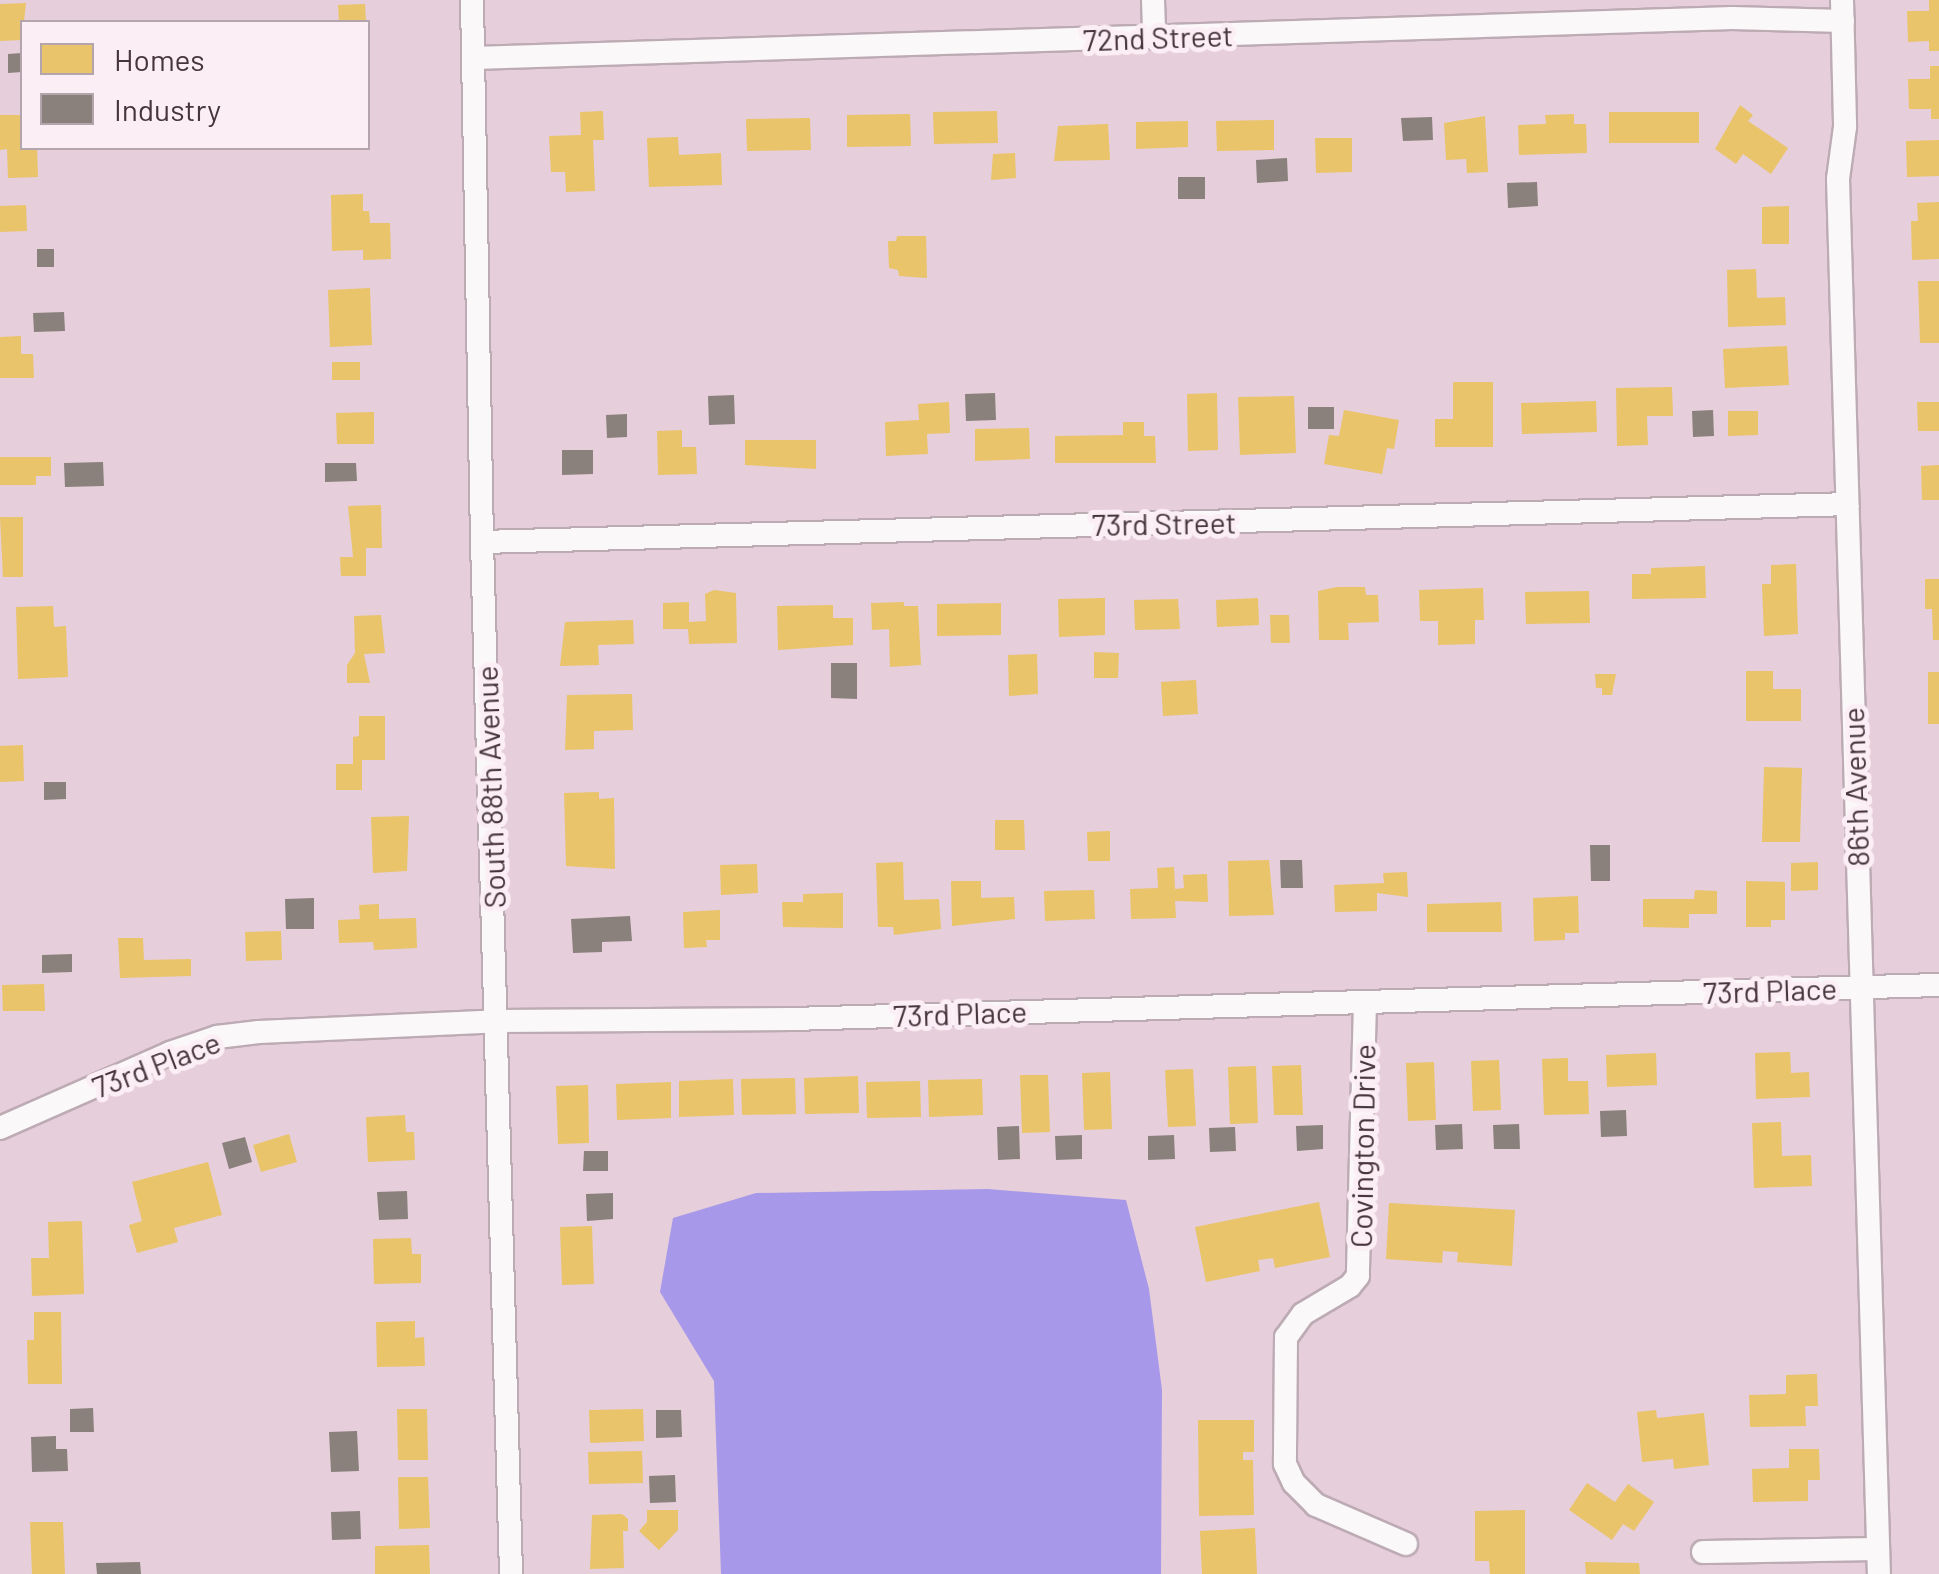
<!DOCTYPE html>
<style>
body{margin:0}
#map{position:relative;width:1939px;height:1574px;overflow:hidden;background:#e6ceda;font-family:Barlow,sans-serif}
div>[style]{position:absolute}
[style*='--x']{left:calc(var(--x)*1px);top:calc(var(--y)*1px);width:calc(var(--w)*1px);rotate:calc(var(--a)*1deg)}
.water>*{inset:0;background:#a798e9}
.homes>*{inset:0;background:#e9c46a}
.industry>*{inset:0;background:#8a817c}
.roads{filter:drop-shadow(2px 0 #bdabb4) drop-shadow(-2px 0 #bdabb4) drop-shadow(0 2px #bdabb4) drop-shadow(0 -2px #bdabb4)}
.minor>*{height:22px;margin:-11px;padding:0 11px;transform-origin:11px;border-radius:11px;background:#fbf8f9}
span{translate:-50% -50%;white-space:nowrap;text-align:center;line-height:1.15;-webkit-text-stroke:10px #fceef5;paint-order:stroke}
.street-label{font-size:30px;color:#47353e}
.legend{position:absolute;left:20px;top:20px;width:350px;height:130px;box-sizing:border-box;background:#fceef5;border:2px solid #b4a4ac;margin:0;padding:12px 18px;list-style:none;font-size:30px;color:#47353e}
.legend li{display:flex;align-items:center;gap:20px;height:50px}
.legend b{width:50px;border:2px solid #b4a4ac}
</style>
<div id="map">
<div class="water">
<div style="clip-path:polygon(988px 1189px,1126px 1200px,1149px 1289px,1162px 1390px,1161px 1574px,721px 1574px,714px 1381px,660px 1292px,673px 1218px,756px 1193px)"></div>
</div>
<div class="homes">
<div style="clip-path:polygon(1929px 0,1939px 0,1939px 51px,1929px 51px,1929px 41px,1908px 42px,1907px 11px,1929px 11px)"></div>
<div style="clip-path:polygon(26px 3px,22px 40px,0 41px,0 4px)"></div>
<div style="clip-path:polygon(365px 4px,366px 22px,339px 22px,338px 5px)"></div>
<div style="clip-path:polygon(1930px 66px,1939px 66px,1939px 119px,1931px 119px,1931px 109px,1909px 109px,1908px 79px,1930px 79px)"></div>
<div style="clip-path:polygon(1740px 105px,1753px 115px,1748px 121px,1788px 148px,1771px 174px,1743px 154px,1736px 164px,1715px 149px)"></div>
<div style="clip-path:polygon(603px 111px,604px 140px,593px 140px,595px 191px,566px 192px,565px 172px,551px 172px,549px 136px,581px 135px,580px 112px)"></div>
<div style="clip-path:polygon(997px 111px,998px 143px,934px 144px,933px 112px)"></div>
<div style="clip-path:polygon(1609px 112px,1699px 112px,1699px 143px,1609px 143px)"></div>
<div style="clip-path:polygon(910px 114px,911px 146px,847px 147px,847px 115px)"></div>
<div style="clip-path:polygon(1574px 114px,1574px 124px,1586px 124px,1587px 153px,1519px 155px,1518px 125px,1546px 124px,1545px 115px)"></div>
<div style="clip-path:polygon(0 115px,22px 115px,22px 148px,37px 148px,38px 177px,8px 178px,7px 149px,0 150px)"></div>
<div style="clip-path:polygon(1485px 116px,1488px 172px,1467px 173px,1466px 159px,1446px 160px,1444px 123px)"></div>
<div style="clip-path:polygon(810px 118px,811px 150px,747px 151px,746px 119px)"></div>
<div style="clip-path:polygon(1274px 120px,1274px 150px,1217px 151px,1216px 121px)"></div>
<div style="clip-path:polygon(1188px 121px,1188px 147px,1136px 149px,1136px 122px)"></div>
<div style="clip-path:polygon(1108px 124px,1110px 160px,1054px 161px,1058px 126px)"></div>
<div style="clip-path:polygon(678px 137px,679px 155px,721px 153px,722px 185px,649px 187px,647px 138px)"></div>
<div style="clip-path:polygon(1315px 138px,1352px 138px,1352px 172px,1316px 173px)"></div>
<div style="clip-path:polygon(1939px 140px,1939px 176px,1907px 177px,1906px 141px)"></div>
<div style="clip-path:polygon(1015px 153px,1016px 178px,991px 180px,993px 154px)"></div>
<div style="clip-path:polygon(363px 194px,363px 211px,369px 211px,370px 223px,390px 223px,391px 259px,363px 260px,363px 250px,332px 251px,331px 195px)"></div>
<div style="clip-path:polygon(1939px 202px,1939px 259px,1912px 260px,1911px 221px,1918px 221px,1917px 203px)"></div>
<div style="clip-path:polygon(26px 205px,27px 231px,0 232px,0 206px)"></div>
<div style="clip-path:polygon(1789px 206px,1789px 244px,1762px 244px,1762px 207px)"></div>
<div style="clip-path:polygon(897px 236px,926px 236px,927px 278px,899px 276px,898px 270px,889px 268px,888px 241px,896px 241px)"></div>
<div style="clip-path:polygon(1756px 269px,1757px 298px,1785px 297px,1786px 325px,1728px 327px,1727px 270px)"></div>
<div style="clip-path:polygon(1918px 281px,1939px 281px,1939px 343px,1920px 343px)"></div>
<div style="clip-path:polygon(370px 288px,372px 345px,330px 347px,328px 290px)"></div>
<div style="clip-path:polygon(21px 336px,21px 354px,33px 354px,34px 378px,0 378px,0 337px)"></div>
<div style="clip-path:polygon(1787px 346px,1789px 385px,1725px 388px,1723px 349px)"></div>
<div style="clip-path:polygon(332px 362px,360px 362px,360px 380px,332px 380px)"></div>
<div style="clip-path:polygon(1453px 382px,1493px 382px,1493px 447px,1435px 447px,1435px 419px,1453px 419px)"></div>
<div style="clip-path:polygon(1672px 387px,1673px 416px,1647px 416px,1648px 445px,1617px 446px,1616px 388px)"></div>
<div style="clip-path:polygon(1217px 393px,1218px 450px,1188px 451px,1187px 394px)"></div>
<div style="clip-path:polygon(1294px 396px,1296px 453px,1240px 455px,1238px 397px)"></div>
<div style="clip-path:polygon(1596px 401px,1597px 432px,1522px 434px,1521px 403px)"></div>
<div style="clip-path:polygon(949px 402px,950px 433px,927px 434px,928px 454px,886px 456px,885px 422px,919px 420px,918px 404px)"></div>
<div style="clip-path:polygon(1917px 402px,1939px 402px,1939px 431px,1918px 431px)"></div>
<div style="clip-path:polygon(1344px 410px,1399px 420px,1394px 449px,1387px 448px,1382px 474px,1324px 464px,1329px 435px,1339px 436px)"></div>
<div style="clip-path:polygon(1728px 411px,1758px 411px,1758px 435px,1728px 436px)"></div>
<div style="clip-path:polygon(374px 412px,374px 444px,337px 444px,336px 413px)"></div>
<div style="clip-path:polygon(1123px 422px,1144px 422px,1144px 436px,1155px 436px,1156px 463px,1055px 463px,1055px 436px,1123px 435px)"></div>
<div style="clip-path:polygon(1029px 428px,1030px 459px,975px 461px,975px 429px)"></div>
<div style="clip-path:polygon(682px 430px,682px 447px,696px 447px,697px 474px,658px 475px,657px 431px)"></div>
<div style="clip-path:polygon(745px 440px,816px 440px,816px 469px,745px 465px)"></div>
<div style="clip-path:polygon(0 457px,51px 457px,51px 476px,36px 476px,36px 485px,0 485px)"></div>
<div style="clip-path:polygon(1939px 465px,1939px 500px,1922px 500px,1921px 466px)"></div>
<div style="clip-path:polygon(381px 505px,382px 548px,366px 548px,366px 576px,341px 576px,340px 557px,353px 557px,348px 506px)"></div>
<div style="clip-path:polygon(0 517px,23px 517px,23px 577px,3px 577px)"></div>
<div style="clip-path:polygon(1796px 564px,1798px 634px,1764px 636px,1762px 584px,1771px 584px,1771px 565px)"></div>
<div style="clip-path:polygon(1705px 566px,1706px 598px,1632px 599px,1632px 574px,1651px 574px,1651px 568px)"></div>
<div style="clip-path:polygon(1925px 579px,1939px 579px,1939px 640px,1933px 640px,1932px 609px,1925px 609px)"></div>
<div style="clip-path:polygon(1337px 587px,1365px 587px,1366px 595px,1378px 595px,1379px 622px,1348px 623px,1349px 640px,1319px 640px,1318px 591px)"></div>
<div style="clip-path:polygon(1483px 588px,1484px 620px,1475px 620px,1475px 644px,1438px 645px,1438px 621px,1420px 621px,1419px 590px)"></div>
<div style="clip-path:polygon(714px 590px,736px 593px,737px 643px,689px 644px,688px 629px,663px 629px,663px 603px,689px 602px,689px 622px,706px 621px,705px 594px)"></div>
<div style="clip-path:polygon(1589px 591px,1590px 623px,1526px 624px,1525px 592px)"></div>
<div style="clip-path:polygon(1105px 598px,1105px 635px,1059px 637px,1058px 599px)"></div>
<div style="clip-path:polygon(1258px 598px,1259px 625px,1217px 627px,1216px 600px)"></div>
<div style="clip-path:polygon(1178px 599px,1180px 629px,1135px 630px,1134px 600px)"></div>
<div style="clip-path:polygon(904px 602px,904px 606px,918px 606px,921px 665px,890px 667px,889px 629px,872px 630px,871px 603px)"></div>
<div style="clip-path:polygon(1001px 603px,1001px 635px,937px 636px,937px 604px)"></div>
<div style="clip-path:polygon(833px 605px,833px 618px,853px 618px,853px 645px,778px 650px,777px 606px)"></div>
<div style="clip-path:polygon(53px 606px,54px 627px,66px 626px,68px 677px,18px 679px,16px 607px)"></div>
<div style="clip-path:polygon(381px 615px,385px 653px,364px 654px,370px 683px,347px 683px,347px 665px,355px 653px,354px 616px)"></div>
<div style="clip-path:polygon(1270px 615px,1289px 615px,1290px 643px,1271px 643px)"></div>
<div style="clip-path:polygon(633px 620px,634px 644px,598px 645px,599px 665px,560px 666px,565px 622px)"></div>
<div style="clip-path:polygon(1094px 652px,1119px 653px,1118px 678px,1094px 678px)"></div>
<div style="clip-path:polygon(1037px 654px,1038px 694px,1009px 696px,1008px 655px)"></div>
<div style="clip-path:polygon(1746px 671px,1773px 671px,1773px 689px,1801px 689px,1801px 721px,1746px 721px)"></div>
<div style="clip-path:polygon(1928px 672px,1939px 672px,1939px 724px,1928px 724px)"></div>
<div style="clip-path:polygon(1595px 674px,1616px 674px,1612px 695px,1602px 695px,1602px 688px,1596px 688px)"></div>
<div style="clip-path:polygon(1196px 680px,1198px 714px,1163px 716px,1161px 682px)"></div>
<div style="clip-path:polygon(632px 694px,633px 730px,594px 731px,594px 749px,565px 750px,567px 695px)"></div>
<div style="clip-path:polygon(359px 716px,385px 716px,385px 760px,362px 760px,362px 790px,336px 790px,336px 764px,353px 764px,353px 737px,359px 736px)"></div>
<div style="clip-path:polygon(23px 745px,24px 781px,0 782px,0 746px)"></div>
<div style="clip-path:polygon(1764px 767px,1802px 768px,1800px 842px,1762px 842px)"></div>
<div style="clip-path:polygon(599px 792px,599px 799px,614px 798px,615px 869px,566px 866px,564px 793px)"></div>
<div style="clip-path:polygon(409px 816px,407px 871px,373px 873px,371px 817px)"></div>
<div style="clip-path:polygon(995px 820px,1024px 820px,1025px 850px,995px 850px)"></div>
<div style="clip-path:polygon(1110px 831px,1110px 861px,1088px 861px,1087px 832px)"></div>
<div style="clip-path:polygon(1269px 860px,1274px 915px,1229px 916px,1228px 861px)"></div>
<div style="clip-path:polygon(903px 862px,904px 900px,939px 899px,941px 929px,894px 935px,893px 927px,878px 927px,876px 863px)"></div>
<div style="clip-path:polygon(1818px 862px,1818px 890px,1791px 891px,1791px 863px)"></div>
<div style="clip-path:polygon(757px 864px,758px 893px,721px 895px,720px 865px)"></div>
<div style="clip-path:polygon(1174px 867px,1175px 889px,1184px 888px,1183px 875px,1207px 874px,1208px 902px,1175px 901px,1176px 918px,1131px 919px,1130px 889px,1158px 888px,1157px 868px)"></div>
<div style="clip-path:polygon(1407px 872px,1408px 897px,1377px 893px,1377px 911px,1335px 912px,1334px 885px,1384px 883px,1383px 873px)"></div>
<div style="clip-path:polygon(951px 881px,981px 881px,981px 898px,1014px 897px,1015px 919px,952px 926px)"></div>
<div style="clip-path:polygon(1746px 881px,1785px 882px,1785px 920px,1771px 920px,1771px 927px,1746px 927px)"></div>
<div style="clip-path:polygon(1094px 890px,1095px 919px,1045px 921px,1044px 891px)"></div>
<div style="clip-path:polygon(1695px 890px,1717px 891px,1717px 914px,1689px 914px,1689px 928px,1643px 927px,1643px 899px,1694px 899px)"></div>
<div style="clip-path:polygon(843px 893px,843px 928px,783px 927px,782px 902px,803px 902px,803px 894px)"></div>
<div style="clip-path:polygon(1578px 896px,1579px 933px,1565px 933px,1565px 940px,1534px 941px,1533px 898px)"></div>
<div style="clip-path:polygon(1501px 902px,1502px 932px,1427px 932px,1427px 904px)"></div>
<div style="clip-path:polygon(379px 904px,379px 919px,416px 918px,417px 948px,374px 950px,373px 942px,339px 943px,338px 920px,360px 919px,359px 905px)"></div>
<div style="clip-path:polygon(720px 910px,720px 940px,706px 940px,707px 947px,684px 948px,683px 912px)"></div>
<div style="clip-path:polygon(281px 931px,282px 960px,246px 961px,245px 932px)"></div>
<div style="clip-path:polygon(118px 938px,143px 938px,144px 960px,191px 959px,191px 976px,120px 978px)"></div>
<div style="clip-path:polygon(44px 984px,45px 1011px,3px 1011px,2px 985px)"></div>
<div style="clip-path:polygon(1790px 1052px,1791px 1073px,1809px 1072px,1810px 1097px,1756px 1099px,1755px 1053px)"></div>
<div style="clip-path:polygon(1656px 1053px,1657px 1085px,1607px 1087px,1606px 1055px)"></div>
<div style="clip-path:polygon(1568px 1058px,1568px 1081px,1588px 1081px,1589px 1114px,1544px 1115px,1542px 1059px)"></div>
<div style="clip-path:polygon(1499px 1060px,1501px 1110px,1473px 1111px,1471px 1061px)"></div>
<div style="clip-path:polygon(1434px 1062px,1436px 1120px,1408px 1121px,1406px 1063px)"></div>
<div style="clip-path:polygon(1301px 1065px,1303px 1115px,1274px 1115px,1272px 1066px)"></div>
<div style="clip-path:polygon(1256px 1066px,1258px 1123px,1230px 1124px,1228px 1067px)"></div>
<div style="clip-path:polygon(1193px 1069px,1196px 1126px,1168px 1127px,1165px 1070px)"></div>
<div style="clip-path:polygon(1110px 1072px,1112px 1129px,1084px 1130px,1082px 1073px)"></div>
<div style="clip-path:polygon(1020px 1075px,1048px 1075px,1050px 1132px,1022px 1133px)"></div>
<div style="clip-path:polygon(858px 1076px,859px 1113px,805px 1114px,804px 1078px)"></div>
<div style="clip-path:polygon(795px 1078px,796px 1114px,742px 1115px,741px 1079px)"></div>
<div style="clip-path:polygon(733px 1079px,734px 1115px,679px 1117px,679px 1081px)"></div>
<div style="clip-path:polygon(982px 1079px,983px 1115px,929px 1117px,928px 1080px)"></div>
<div style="clip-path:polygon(920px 1081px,921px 1117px,867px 1118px,866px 1082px)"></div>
<div style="clip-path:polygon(671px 1082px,671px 1118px,617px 1120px,616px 1084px)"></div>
<div style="clip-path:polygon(588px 1085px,589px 1143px,558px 1144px,556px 1086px)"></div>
<div style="clip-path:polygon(405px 1115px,406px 1132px,414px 1132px,415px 1160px,368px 1162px,366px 1117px)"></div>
<div style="clip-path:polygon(1781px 1122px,1782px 1156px,1811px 1155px,1812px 1186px,1754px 1188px,1752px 1123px)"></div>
<div style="clip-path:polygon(289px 1134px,297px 1162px,261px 1172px,253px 1145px)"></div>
<div style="clip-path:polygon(208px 1162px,222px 1215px,174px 1228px,178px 1242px,137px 1253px,129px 1225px,142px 1221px,132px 1182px)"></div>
<div style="clip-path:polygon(1319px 1202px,1330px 1257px,1275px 1268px,1273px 1258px,1258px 1260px,1260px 1271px,1206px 1282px,1195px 1227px)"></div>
<div style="clip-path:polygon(1389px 1203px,1515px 1210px,1512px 1266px,1457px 1262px,1458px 1252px,1443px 1251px,1442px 1263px,1386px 1259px)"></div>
<div style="clip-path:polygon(82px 1221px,84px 1294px,32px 1296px,31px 1258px,49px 1258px,48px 1222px)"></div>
<div style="clip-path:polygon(592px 1226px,594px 1284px,562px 1285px,560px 1227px)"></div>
<div style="clip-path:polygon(411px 1238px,412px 1254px,421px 1254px,421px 1283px,374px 1284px,373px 1239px)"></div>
<div style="clip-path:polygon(34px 1312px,61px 1312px,62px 1384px,28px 1384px,27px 1340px,34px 1340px)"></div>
<div style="clip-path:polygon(415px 1321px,415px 1338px,424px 1337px,425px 1366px,377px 1367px,376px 1322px)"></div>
<div style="clip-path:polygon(1817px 1374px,1818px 1406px,1805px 1406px,1806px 1426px,1750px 1427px,1749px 1395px,1786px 1394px,1786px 1375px)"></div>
<div style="clip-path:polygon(397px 1409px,427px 1409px,428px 1460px,398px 1460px)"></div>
<div style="clip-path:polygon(643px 1409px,644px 1441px,590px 1443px,589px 1410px)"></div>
<div style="clip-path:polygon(1656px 1410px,1657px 1418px,1704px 1413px,1709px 1465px,1674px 1469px,1673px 1459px,1642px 1462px,1637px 1412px)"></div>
<div style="clip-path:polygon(1198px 1420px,1254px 1420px,1254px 1452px,1243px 1452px,1243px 1460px,1253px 1460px,1254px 1515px,1199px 1516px)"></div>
<div style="clip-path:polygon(1789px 1449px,1819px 1449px,1820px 1480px,1808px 1480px,1808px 1501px,1753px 1502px,1752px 1469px,1789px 1468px)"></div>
<div style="clip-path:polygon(642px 1451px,643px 1483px,589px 1484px,588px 1452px)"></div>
<div style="clip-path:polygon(398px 1477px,428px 1477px,430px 1528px,399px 1529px)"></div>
<div style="clip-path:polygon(1587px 1483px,1615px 1502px,1628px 1484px,1654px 1502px,1634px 1531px,1623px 1524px,1612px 1540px,1569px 1510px)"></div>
<div style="clip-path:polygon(647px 1510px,678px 1510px,678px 1530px,659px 1550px,639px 1531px,647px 1522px)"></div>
<div style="clip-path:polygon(1525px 1510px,1525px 1574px,1490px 1574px,1489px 1561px,1475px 1561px,1475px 1511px)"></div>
<div style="clip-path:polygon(622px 1514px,628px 1519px,628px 1531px,623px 1531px,624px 1568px,590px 1569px,592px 1515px)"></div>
<div style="clip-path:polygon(30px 1522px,63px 1522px,65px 1574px,32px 1574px)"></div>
<div style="clip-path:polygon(1255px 1528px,1257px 1574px,1202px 1574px,1200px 1531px)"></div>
<div style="clip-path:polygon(429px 1545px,430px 1574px,375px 1574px,375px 1546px)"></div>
<div style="clip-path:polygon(1585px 1562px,1639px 1563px,1640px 1574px,1586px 1574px)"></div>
</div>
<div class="industry">
<div style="clip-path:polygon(22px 53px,22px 72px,8px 73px,8px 54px)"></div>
<div style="clip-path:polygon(1432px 117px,1433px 140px,1403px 141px,1401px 118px)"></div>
<div style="clip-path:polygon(1287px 158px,1288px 181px,1257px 183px,1256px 160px)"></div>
<div style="clip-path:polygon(1178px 177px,1205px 177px,1205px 199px,1178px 199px)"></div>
<div style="clip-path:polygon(1537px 182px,1538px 206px,1508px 208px,1507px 183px)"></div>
<div style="clip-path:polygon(37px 249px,54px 249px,54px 267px,37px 267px)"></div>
<div style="clip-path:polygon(64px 312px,65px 331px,34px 332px,33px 313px)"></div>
<div style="clip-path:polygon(995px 393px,996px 420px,966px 421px,965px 394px)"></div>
<div style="clip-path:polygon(734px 395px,735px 424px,709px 425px,708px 396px)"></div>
<div style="clip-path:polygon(1308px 407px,1334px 407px,1334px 429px,1308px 429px)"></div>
<div style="clip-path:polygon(1713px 410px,1714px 436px,1693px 437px,1692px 411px)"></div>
<div style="clip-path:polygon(627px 414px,627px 437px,607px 438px,606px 415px)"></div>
<div style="clip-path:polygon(562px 450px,593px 450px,593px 474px,562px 475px)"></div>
<div style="clip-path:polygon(103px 462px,104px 486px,65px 487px,64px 463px)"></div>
<div style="clip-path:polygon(325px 463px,356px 463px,357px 481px,325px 482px)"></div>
<div style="clip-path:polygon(831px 663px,857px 663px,857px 699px,831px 698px)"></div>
<div style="clip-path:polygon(44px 782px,66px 782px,66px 799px,44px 800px)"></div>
<div style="clip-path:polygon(1590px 845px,1610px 845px,1610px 881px,1591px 881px)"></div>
<div style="clip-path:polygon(1280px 860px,1302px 860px,1303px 888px,1281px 888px)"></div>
<div style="clip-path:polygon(314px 898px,314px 929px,286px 929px,285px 899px)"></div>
<div style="clip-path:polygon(630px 916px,632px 941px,602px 942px,602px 952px,573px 953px,571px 919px)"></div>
<div style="clip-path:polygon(72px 954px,72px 972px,42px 973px,42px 955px)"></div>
<div style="clip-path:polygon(1626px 1110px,1627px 1136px,1601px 1137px,1600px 1111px)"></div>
<div style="clip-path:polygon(1462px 1124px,1463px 1149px,1436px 1150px,1435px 1125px)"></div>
<div style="clip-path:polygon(1519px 1124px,1520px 1149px,1494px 1149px,1493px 1125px)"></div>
<div style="clip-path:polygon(1323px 1125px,1323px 1149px,1297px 1151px,1296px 1126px)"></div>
<div style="clip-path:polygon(1019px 1126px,1020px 1159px,998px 1160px,997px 1127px)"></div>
<div style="clip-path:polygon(1235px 1127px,1236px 1151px,1210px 1152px,1209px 1128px)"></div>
<div style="clip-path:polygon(1082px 1135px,1082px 1159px,1056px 1160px,1055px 1136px)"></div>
<div style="clip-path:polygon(1174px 1135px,1175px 1159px,1148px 1160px,1148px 1136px)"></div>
<div style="clip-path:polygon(245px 1137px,252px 1162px,229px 1169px,222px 1143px)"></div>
<div style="clip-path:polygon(584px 1151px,608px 1151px,608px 1171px,583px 1171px)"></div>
<div style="clip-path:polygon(407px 1191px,408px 1219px,379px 1220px,377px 1192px)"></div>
<div style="clip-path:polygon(613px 1193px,613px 1219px,587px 1221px,586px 1194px)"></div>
<div style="clip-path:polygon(93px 1408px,94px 1432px,70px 1432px,70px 1409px)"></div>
<div style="clip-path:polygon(656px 1410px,681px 1410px,682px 1437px,656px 1438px)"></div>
<div style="clip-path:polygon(357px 1431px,359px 1471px,331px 1472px,329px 1432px)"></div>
<div style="clip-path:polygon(56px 1436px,56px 1449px,67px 1449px,68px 1471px,32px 1472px,31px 1437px)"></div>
<div style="clip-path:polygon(675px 1475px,676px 1502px,650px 1503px,649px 1476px)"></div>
<div style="clip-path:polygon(360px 1511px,361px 1539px,332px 1540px,331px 1512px)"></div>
<div style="clip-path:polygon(140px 1562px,141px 1574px,97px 1574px,96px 1563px)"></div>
</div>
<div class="roads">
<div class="minor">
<div style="--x:472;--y:0;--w:542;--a:88.94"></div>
<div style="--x:482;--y:542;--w:1032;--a:88.39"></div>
<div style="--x:1153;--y:0;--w:38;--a:88"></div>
<div style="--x:1842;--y:0;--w:127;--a:88.6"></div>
<div style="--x:1845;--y:127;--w:52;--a:97.7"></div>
<div style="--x:1838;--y:179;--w:1396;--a:88.32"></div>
<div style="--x:474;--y:58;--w:1259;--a:-1.82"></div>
<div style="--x:1732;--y:18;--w:111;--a:1.5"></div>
<div style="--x:482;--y:542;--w:1366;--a:-1.59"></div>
<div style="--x:1365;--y:1002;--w:274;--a:91.5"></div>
<div style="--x:1358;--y:1276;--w:13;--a:129"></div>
<div style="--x:1350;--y:1286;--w:55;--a:149.2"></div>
<div style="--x:1303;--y:1314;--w:29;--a:126"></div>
<div style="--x:1286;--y:1337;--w:127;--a:90.5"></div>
<div style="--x:1285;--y:1464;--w:21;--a:65"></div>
<div style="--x:1294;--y:1483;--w:31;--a:45"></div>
<div style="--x:1316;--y:1505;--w:98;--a:23.4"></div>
<div style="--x:0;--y:1128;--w:186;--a:-23.8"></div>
<div style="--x:170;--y:1053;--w:50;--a:-18.8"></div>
<div style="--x:217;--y:1037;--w:42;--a:-6.8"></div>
<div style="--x:259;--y:1032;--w:239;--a:-2.6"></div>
<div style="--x:498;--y:1021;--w:294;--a:-0.4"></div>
<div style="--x:792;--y:1019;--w:1148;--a:-1.7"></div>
<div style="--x:1703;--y:1552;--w:175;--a:-1"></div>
</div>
</div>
<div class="street-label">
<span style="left:1158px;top:37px;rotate:-2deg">72nd Street</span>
<span style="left:1164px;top:523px;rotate:-1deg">73rd Street</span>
<span style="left:490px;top:787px;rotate:-92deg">South 88th Avenue</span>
<span style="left:1855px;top:787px;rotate:-92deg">86th Avenue</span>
<span style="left:1770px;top:990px;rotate:-2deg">73rd Place</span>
<span style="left:960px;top:1013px;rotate:-2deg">73rd Place</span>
<span style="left:156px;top:1064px;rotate:-21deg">73rd Place</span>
<span style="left:1362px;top:1146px;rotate:-89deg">Covington Drive</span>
</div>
<ul class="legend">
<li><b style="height:28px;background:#e9c46a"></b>Homes</li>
<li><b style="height:28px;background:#8a817c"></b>Industry</li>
</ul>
</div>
